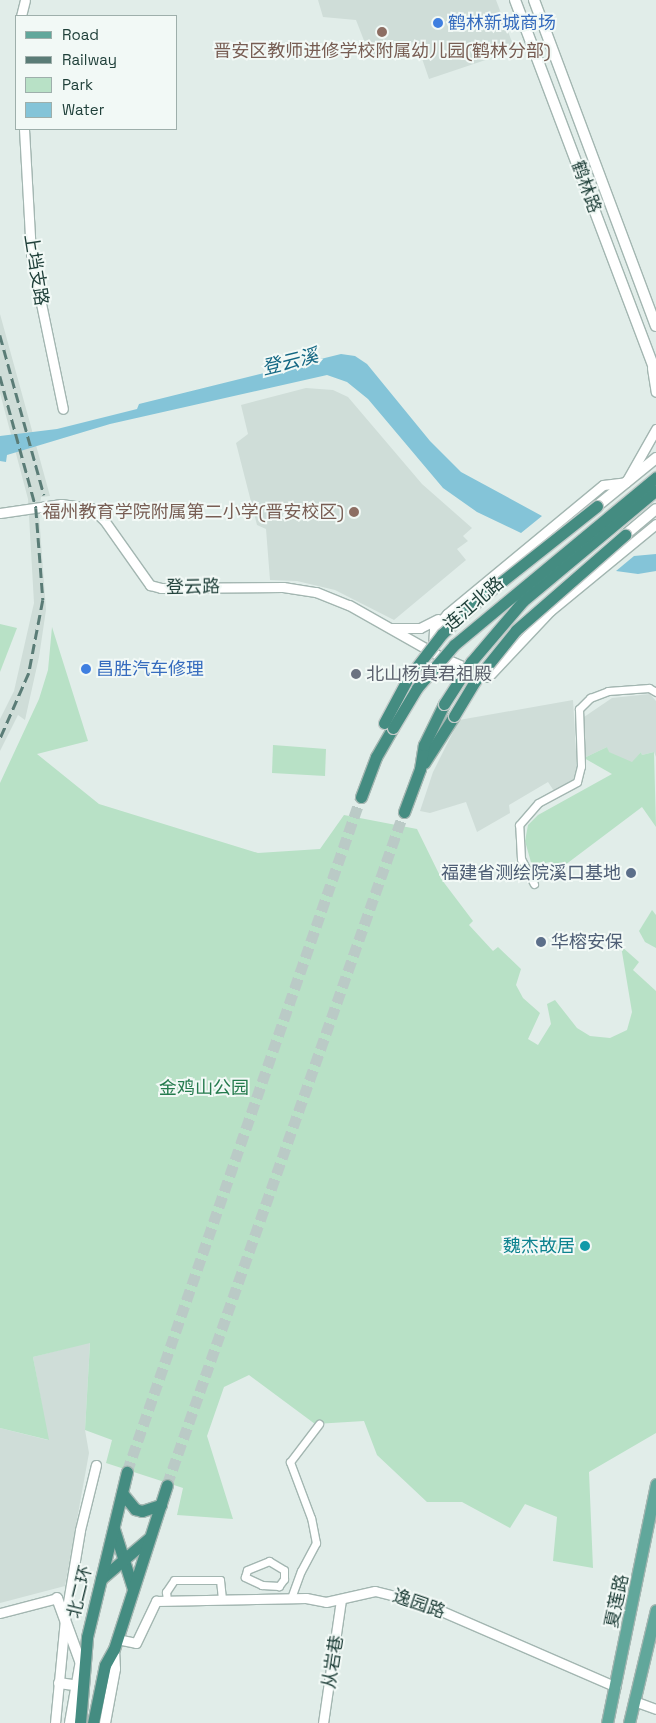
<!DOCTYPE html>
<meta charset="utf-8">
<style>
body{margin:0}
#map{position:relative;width:656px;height:1723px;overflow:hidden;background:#e1ede9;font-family:"Space Grotesk","Noto Sans SC",sans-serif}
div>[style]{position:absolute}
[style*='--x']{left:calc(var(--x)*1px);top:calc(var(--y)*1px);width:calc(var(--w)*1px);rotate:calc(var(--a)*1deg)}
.built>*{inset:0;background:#cfddd8}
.green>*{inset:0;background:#b8e1c6}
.water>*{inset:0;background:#84c4d8}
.trunk-tunnel>*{height:11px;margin-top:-5.5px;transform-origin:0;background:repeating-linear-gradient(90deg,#bacac6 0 11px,transparent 0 16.5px)}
.roads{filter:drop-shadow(1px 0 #a3b6b1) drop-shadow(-1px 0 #a3b6b1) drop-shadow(0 1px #a3b6b1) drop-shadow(0 -1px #a3b6b1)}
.minor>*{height:7px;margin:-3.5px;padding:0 3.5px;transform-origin:3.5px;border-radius:3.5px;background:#fff}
.tertiary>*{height:9px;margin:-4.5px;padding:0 4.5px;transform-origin:4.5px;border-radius:4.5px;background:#fff}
.secondary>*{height:10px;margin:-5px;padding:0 5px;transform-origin:5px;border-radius:5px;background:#fff}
.primary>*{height:11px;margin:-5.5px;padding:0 5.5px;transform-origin:5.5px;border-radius:5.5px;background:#61a79b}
.trunk>*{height:11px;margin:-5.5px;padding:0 5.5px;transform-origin:5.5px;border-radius:5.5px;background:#448c81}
.rail>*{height:2.5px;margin-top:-1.25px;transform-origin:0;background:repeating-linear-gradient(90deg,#5a7c76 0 10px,transparent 0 15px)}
.bridges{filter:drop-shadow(1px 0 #c1cac8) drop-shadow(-1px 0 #c1cac8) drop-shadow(0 1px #c1cac8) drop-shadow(0 -1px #c1cac8)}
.trunk-bridge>*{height:11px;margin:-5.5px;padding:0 5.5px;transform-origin:5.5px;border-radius:5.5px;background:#448c81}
.dots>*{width:14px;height:14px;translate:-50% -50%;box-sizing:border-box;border:2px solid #f2f9f6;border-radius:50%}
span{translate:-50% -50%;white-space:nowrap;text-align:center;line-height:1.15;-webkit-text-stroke:4px #f2f9f6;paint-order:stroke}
.shop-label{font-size:18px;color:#366cbe}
.left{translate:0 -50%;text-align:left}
.education-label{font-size:18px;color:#785e54}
.right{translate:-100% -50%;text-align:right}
.street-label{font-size:18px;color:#20403a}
.worship-label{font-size:18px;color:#5b616d}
.service-label{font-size:18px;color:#4e5e75}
.park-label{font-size:18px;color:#257b4e}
.culture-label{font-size:18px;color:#0d838f}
.water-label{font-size:19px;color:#136783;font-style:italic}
.legend{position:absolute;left:15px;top:15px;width:162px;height:115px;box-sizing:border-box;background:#f2f9f6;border:1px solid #9eafab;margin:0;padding:6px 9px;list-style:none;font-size:15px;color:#20403a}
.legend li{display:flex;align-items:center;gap:10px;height:25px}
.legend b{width:25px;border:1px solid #9eafab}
</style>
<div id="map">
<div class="built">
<div style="clip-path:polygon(318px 0,496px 0,515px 50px,429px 79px,416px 41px,370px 56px,356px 20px,323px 17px)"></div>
<div style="clip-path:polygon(0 314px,50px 496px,41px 497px,39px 514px,46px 610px,39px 657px,25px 720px,18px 715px,0 751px,0 719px,14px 691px,34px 603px,28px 499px,0 393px)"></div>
<div style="clip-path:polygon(306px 388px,333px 390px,348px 397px,422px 484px,472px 528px,463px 536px,468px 541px,457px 549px,466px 560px,394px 620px,335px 590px,297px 581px,270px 580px,266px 529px,257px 525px,236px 443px,248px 434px,241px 405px)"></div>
<div style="clip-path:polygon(650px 694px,656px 701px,656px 757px,654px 752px,642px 755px,641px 752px,632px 763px,608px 752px,607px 747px,584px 758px,582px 722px,584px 717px,612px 698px)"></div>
<div style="clip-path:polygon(573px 700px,577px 769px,573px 780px,554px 791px,548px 782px,509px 805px,510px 813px,477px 832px,466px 802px,430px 813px,420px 811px,433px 772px,459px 720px)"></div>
<div style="clip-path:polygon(90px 1342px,85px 1430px,89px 1453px,65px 1586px,0 1603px,0 1428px,48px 1440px,33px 1357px)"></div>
</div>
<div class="green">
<div style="clip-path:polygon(0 624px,17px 628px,0 672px)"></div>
<div style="clip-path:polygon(52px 627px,88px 741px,37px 754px,99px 804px,258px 853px,320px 849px,344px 815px,417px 829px,442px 880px,473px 921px,469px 925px,493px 951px,498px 947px,521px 969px,516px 985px,523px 998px,540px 1013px,528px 1039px,538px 1045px,551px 1024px,547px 1004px,555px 1000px,577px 1028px,590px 1036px,610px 1038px,627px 1030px,632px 1012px,621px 946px,639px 962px,633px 970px,656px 991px,656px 1433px,589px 1472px,593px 1568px,553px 1561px,557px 1517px,525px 1504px,510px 1528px,462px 1502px,427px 1502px,377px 1455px,364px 1421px,315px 1424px,249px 1375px,224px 1387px,207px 1436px,233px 1519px,177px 1515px,183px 1488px,106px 1463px,112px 1440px,85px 1430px,90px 1343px,33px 1357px,49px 1440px,0 1428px,0 783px,39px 699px,48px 670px)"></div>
<div style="clip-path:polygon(273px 745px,326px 749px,325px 776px,272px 773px)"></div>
<div style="clip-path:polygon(607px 747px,609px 752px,632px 762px,641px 752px,642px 755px,654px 752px,656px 827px,642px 807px,561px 868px,550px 862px,532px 866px,525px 841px,528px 825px,538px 815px,612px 774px,584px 758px)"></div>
<div style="clip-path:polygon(652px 910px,656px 915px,656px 948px,645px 942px,639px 931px)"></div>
</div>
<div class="water">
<div style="clip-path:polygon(341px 354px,355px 356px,367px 364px,430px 441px,461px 472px,542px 516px,521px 533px,477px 512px,443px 488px,368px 399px,347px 382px,327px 375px,110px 424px,7px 455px,6px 462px,0 461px,0 436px,57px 429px,137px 409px,139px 404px)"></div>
<div style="clip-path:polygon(656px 554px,656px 571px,638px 574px,616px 571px,634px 556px)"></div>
</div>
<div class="trunk-tunnel">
<div style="--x:127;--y:1472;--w:714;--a:-70.88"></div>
<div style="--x:167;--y:1485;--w:714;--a:-70.6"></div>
</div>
<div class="roads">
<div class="minor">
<div style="--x:534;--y:884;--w:28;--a:-117"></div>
<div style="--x:521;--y:859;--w:34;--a:-93"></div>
<div style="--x:519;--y:825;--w:29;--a:-49"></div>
<div style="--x:538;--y:803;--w:44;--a:-28.3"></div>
<div style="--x:577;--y:782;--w:16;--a:-76"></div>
<div style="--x:581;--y:766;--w:57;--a:-92"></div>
<div style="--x:579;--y:709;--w:16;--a:-45"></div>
<div style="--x:590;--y:698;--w:19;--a:-21"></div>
<div style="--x:608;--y:691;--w:41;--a:-4.2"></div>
<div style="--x:649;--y:688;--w:8;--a:30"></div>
<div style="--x:269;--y:1561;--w:17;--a:31"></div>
<div style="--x:284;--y:1570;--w:9;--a:90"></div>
<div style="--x:284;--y:1579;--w:9;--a:126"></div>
<div style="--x:279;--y:1586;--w:17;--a:-177"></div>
<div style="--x:262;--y:1585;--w:19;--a:-155"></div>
<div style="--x:245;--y:1577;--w:7;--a:-74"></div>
<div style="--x:247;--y:1570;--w:24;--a:-22"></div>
<div style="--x:291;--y:1598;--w:29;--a:-70"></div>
<div style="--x:301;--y:1571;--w:32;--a:-62"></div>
<div style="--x:316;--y:1543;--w:25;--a:-101"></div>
<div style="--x:311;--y:1518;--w:60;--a:-110.6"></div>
<div style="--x:290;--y:1462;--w:48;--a:-52.7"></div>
<div style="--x:167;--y:1600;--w:8;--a:-97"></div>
<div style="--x:166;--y:1592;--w:14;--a:-56"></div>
<div style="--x:174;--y:1580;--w:46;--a:0"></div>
<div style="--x:220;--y:1580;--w:19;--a:84"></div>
</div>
<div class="tertiary">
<div style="--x:21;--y:16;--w:16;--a:-76"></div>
<div style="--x:24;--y:129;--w:126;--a:86.8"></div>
<div style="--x:31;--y:255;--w:157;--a:78.3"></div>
<div style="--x:652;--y:368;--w:24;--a:81"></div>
<div style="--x:0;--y:513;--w:62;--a:-8.4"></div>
<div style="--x:61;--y:504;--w:30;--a:8"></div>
<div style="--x:91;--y:508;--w:18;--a:43"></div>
<div style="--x:104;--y:520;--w:80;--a:54.7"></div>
<div style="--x:150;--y:585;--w:11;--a:15"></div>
<div style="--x:161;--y:588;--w:122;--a:-0.5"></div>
<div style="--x:283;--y:587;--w:33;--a:9"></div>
<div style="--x:316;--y:592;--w:35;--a:22"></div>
<div style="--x:349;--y:605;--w:103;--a:29.5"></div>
<div style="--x:439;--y:656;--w:53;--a:23.2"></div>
<div style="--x:488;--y:677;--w:91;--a:-46.8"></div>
<div style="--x:550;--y:611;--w:137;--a:-39.4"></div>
<div style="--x:391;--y:628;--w:29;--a:0"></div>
<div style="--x:420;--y:628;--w:20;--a:-27"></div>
<div style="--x:433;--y:649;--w:20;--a:-87"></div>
<div style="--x:434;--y:629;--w:20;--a:-49"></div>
<div style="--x:447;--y:614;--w:202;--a:-39.6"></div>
<div style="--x:603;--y:485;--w:23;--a:-7"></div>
<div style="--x:626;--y:482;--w:61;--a:-60.5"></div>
<div style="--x:0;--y:1613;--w:59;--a:-14.7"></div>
<div style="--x:117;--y:1639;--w:19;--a:12"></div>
<div style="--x:136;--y:1643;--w:47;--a:-64.5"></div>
<div style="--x:156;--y:1601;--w:150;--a:-1.1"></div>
<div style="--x:306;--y:1598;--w:20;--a:11"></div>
<div style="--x:326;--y:1602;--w:50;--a:-12.7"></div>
<div style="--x:375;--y:1591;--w:49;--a:14"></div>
<div style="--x:423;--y:1603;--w:210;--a:23.5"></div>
<div style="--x:634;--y:1701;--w:23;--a:20"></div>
<div style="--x:55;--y:1723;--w:103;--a:-84.5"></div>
<div style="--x:65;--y:1620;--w:91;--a:-80.5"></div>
<div style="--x:80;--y:1530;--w:67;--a:-76.2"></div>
<div style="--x:323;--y:1723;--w:124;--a:-81.7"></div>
</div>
<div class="secondary">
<div style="--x:515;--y:0;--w:400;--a:69.3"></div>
<div style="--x:534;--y:0;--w:348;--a:69.5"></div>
<div style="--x:597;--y:506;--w:76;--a:-39.1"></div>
<div style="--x:625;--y:535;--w:40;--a:-40"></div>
<div style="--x:57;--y:1598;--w:67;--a:69.9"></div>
<div style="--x:59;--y:1683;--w:15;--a:8"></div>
<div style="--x:70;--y:1723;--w:69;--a:-80"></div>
<div style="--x:105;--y:1723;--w:55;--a:-79.5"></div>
<div style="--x:115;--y:1669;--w:20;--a:-93"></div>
</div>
<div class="primary">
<div style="--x:607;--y:1723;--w:244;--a:-78.4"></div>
<div style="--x:629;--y:1723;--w:116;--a:-76.6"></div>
</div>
<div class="trunk">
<div style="--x:424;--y:763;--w:56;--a:-57.4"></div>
<div style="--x:361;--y:797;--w:43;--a:-69.4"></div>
<div style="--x:376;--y:757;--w:34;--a:-60"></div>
<div style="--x:404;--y:812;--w:46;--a:-69.6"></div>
<div style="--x:420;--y:769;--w:24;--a:-81"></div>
<div style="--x:424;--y:745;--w:46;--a:-64"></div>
<div style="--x:122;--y:1493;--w:21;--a:51"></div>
<div style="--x:135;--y:1509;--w:7;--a:16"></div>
<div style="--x:142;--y:1511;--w:20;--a:-18"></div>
<div style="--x:114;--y:1529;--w:63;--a:72.4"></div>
<div style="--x:101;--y:1579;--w:63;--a:-40.5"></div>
<div style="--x:80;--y:1723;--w:86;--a:-85.3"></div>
<div style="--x:87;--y:1637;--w:170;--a:-76.4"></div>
<div style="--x:93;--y:1723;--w:59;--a:-78.3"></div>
<div style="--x:105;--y:1665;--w:18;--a:-61"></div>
<div style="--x:114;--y:1649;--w:172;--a:-72.1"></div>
</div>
</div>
<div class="rail">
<div style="--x:0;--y:335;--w:166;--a:74.6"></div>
<div style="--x:0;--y:376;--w:137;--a:74.7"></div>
<div style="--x:36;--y:508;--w:92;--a:85.6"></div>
<div style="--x:43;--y:600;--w:74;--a:100.9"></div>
<div style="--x:29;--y:673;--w:72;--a:113.7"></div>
</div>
<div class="bridges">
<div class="trunk-bridge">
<div style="--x:444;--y:704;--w:50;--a:-57.3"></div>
<div style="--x:471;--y:662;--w:80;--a:-49.6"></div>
<div style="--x:523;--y:601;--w:173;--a:-39.8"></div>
<div style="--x:454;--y:716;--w:41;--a:-59"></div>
<div style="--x:475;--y:681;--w:65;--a:-51.2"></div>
<div style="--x:516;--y:630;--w:145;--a:-41.1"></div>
<div style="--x:384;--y:723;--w:51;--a:-61.9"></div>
<div style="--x:408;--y:678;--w:56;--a:-52.3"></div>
<div style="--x:442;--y:634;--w:53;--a:-42.7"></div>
<div style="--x:481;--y:598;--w:148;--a:-38.4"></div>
<div style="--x:393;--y:728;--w:47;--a:-59"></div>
<div style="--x:417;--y:688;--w:57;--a:-49.3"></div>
<div style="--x:454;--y:645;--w:263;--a:-39.7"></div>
</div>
</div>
<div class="dots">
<div style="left:438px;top:23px;background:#3f7fe0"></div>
<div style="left:382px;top:32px;background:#8d6e63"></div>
<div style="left:354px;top:512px;background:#8d6e63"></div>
<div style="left:86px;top:669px;background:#3f7fe0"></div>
<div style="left:356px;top:674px;background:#6b7280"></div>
<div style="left:631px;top:873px;background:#5c6f8a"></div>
<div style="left:541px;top:942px;background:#5c6f8a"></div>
<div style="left:585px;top:1246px;background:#0f9aa8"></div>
</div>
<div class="shop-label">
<span class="left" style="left:448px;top:23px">鹤林新城商场</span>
<span class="left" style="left:96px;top:669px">昌胜汽车修理</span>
</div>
<div class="education-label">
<span style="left:382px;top:51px">晋安区教师进修学校附属幼儿园(鹤林分部)</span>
<span class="right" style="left:344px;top:512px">福州教育学院附属第二小学(晋安校区)</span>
</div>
<div class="street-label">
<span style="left:586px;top:187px;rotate:70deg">鹤林路</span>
<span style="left:36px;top:270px;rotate:81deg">上垱支路</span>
<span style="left:193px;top:587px;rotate:-1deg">登云路</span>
<span style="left:474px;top:604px;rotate:-41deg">连江北路</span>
<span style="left:80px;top:1592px;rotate:-76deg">北二环</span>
<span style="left:617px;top:1601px;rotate:-78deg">夏莲路</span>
<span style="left:419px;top:1604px;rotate:19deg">逸园路</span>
<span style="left:333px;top:1662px;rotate:-81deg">从岩巷</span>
</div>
<div class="worship-label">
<span class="left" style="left:366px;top:674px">北山杨真君祖殿</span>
</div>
<div class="service-label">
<span class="right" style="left:621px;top:873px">福建省测绘院溪口基地</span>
<span class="left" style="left:551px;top:942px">华榕安保</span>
</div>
<div class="park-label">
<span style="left:204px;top:1088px">金鸡山公园</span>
</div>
<div class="culture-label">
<span class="right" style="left:575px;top:1246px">魏杰故居</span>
</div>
<div class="water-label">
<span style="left:290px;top:362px;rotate:-14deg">登云溪</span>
</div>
<ul class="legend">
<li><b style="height:6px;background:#61a79b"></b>Road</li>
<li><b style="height:6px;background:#5a7c76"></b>Railway</li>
<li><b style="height:14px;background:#b8e1c6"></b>Park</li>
<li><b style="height:14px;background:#84c4d8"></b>Water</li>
</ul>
</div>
